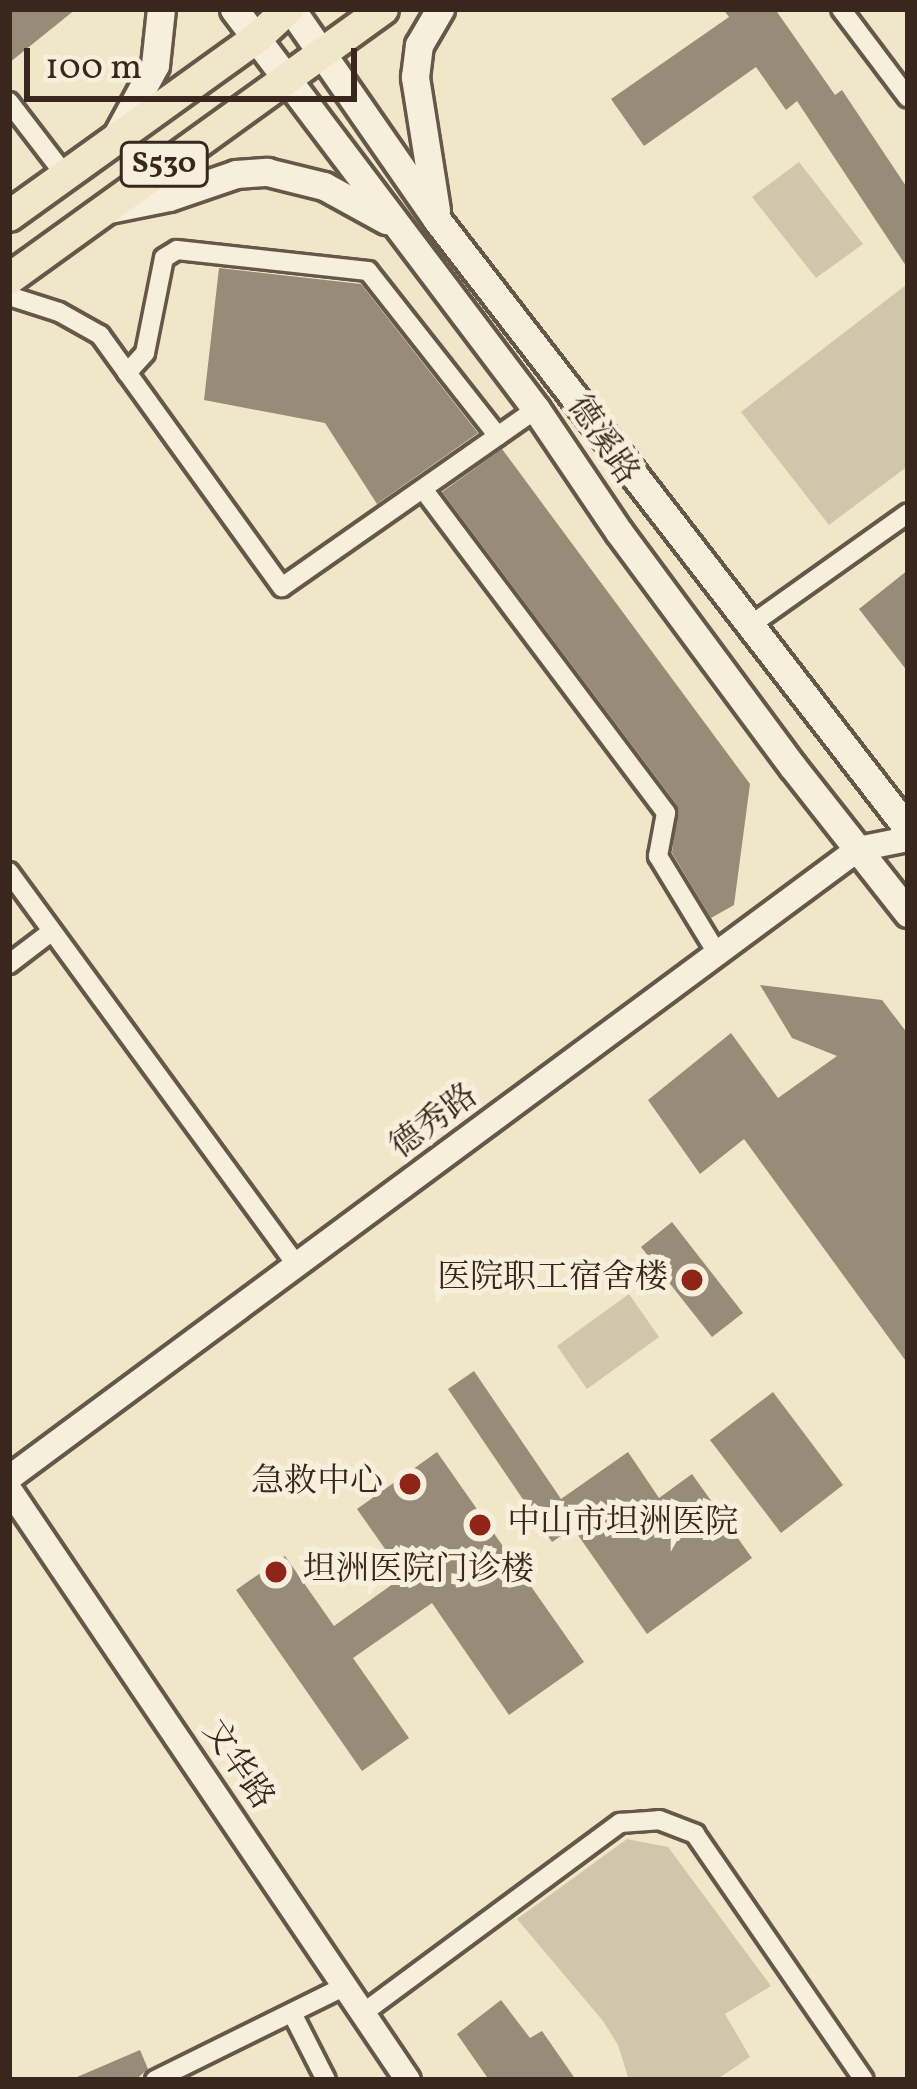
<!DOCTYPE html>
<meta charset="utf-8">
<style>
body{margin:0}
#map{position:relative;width:917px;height:2089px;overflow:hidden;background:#f0e7c9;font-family:Vollkorn,"Noto Serif SC",serif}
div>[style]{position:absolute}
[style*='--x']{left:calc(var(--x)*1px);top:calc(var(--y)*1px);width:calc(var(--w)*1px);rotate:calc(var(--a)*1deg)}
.green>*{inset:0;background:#d1c6ac}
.building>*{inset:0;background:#988b77}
.roads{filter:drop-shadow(3px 0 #675749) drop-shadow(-3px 0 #675749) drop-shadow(0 3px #675749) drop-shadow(0 -3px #675749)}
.minor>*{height:18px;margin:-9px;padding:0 9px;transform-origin:9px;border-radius:9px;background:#f5efdc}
.tertiary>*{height:24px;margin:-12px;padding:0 12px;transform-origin:12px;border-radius:12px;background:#f5efdc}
.secondary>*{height:27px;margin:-13.5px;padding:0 13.5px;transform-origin:13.5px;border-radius:13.5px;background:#f5efdc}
.primary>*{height:30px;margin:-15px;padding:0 15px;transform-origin:15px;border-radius:15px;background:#f0e7c9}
.dots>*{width:33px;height:33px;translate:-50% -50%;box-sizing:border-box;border:6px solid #f5efdc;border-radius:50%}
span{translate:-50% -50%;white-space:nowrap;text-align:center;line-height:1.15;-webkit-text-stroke:10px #f5efdc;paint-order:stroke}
.shield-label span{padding:3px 9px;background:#f5efdc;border:3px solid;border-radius:9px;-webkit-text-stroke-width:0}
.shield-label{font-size:30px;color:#39271e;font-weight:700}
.street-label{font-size:33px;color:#39271e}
.poi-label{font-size:33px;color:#39271e}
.right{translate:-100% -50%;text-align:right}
.left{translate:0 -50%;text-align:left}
.frame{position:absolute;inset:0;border:12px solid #39271e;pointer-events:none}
.scale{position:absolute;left:24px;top:48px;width:333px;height:54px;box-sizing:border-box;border:6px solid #39271e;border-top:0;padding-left:15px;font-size:36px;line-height:42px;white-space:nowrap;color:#39271e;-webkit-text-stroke:9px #f5efdc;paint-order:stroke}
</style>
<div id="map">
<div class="green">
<div style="clip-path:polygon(799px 162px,863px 244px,816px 278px,752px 197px)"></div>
<div style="clip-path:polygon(906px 285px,908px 466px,829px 525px,741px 412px)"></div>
<div style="clip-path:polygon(629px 1294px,659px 1337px,587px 1389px,557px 1346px)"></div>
<div style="clip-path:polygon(627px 1839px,668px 1847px,771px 1986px,725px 2014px,750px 2057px,716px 2080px,629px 2080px,618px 2045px,603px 2021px,517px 1919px)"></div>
</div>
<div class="building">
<div style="clip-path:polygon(9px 9px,76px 9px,9px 63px)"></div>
<div style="clip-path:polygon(723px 9px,775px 9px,835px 95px,842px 90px,908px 189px,908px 269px,797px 101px,786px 110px,756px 67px,644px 146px,611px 99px,729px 17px)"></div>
<div style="clip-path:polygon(219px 268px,361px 284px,478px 433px,377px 504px,325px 423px,204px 400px)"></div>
<div style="clip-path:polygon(502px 449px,750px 784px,734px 905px,711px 918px,672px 853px,677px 805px,442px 492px)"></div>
<div style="clip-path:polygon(908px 570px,908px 672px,859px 609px)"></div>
<div style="clip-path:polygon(760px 985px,882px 1000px,908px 1034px,908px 1364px,744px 1139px,700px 1174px,648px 1100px,731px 1033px,778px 1098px,837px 1056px,792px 1038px)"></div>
<div style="clip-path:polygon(672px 1222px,743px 1313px,712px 1337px,641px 1247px)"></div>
<div style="clip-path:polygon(474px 1371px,561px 1499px,628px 1452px,659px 1498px,692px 1474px,752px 1558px,647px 1634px,573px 1528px,552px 1542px,448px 1389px)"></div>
<div style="clip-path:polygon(773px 1392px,843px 1485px,781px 1533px,710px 1440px)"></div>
<div style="clip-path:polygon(437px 1452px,584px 1662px,509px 1715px,432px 1603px,353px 1658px,409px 1738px,362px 1771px,236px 1590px,285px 1556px,334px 1626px,404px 1576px,357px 1509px)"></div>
<div style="clip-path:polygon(501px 2000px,530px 2038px,542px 2031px,576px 2080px,489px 2080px,457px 2034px)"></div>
<div style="clip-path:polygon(140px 2050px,148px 2069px,135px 2080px,70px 2080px)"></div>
</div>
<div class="roads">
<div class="minor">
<div style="--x:841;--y:9;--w:111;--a:53"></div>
<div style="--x:9;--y:102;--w:92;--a:52.5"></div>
<div style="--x:9;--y:296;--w:52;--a:17.7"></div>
<div style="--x:59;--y:312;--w:47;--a:29.3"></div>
<div style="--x:100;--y:335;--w:311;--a:54.2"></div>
<div style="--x:282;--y:587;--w:310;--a:-35"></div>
<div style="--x:127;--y:373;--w:27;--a:-48"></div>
<div style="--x:145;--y:353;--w:97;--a:-78.7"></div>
<div style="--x:164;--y:258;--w:15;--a:-32"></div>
<div style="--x:177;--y:250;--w:192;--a:6.3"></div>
<div style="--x:368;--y:271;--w:210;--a:51.8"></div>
<div style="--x:423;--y:489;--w:405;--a:53.1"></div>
<div style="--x:666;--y:813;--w:44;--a:100.5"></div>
<div style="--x:658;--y:856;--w:114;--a:58.7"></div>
<div style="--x:752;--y:624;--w:191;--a:-35.4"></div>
<div style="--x:9;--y:872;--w:489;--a:53.8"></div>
<div style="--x:9;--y:964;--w:53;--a:-37.3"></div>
<div style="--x:292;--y:2013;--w:75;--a:63.1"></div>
<div style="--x:363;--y:2013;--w:320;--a:-36.5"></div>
<div style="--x:620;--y:1823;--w:39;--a:-4"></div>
<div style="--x:659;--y:1820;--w:39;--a:21"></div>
<div style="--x:695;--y:1834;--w:298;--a:55.5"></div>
<div style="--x:155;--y:2080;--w:212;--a:-26.3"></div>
</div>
<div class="tertiary">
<div style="--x:9;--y:1478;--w:1057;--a:-36.53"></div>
<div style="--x:858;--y:849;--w:51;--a:-11.3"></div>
<div style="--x:9;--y:1489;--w:713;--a:55.98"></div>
</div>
<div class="secondary">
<div style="--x:234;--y:9;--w:501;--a:52.95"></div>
<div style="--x:536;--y:409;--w:148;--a:56"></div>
<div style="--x:619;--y:532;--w:292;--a:53.5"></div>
<div style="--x:793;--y:767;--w:186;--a:51.8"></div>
<div style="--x:291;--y:9;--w:257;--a:55.3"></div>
<div style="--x:437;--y:220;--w:770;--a:52.28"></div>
<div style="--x:115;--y:139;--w:84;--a:-61.6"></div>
<div style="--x:155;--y:65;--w:56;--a:-83.9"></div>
<div style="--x:104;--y:210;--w:66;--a:-11.3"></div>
<div style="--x:169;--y:197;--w:71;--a:-18.9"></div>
<div style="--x:236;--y:174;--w:31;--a:-4"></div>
<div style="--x:267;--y:172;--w:59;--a:13.8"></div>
<div style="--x:324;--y:186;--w:71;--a:28.7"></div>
<div style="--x:436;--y:210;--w:135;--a:-99"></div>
<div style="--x:415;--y:77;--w:32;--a:-83"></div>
<div style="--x:419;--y:45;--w:42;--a:-59.7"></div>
</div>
<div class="primary">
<div style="--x:9;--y:216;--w:307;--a:-35.7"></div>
<div style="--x:258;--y:37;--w:41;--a:-43"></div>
<div style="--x:9;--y:279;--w:461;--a:-35.8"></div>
</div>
</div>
<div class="dots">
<div style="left:692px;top:1280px;background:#8f2418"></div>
<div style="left:410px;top:1484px;background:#8f2418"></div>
<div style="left:480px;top:1525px;background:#8f2418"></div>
<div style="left:276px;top:1572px;background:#8f2418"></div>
</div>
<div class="shield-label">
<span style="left:164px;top:164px">S530</span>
</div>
<div class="street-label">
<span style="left:601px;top:441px;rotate:56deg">德溪路</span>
<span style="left:435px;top:1123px;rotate:-37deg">德秀路</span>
<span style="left:236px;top:1766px;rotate:56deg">文华路</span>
</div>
<div class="poi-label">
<span class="right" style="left:668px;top:1280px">医院职工宿舍楼</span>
<span class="right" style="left:383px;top:1484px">急救中心</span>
<span class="left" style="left:507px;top:1525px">中山市坦洲医院</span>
<span class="left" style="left:303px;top:1572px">坦洲医院门诊楼</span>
</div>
<div class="frame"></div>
<div class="scale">100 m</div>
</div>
